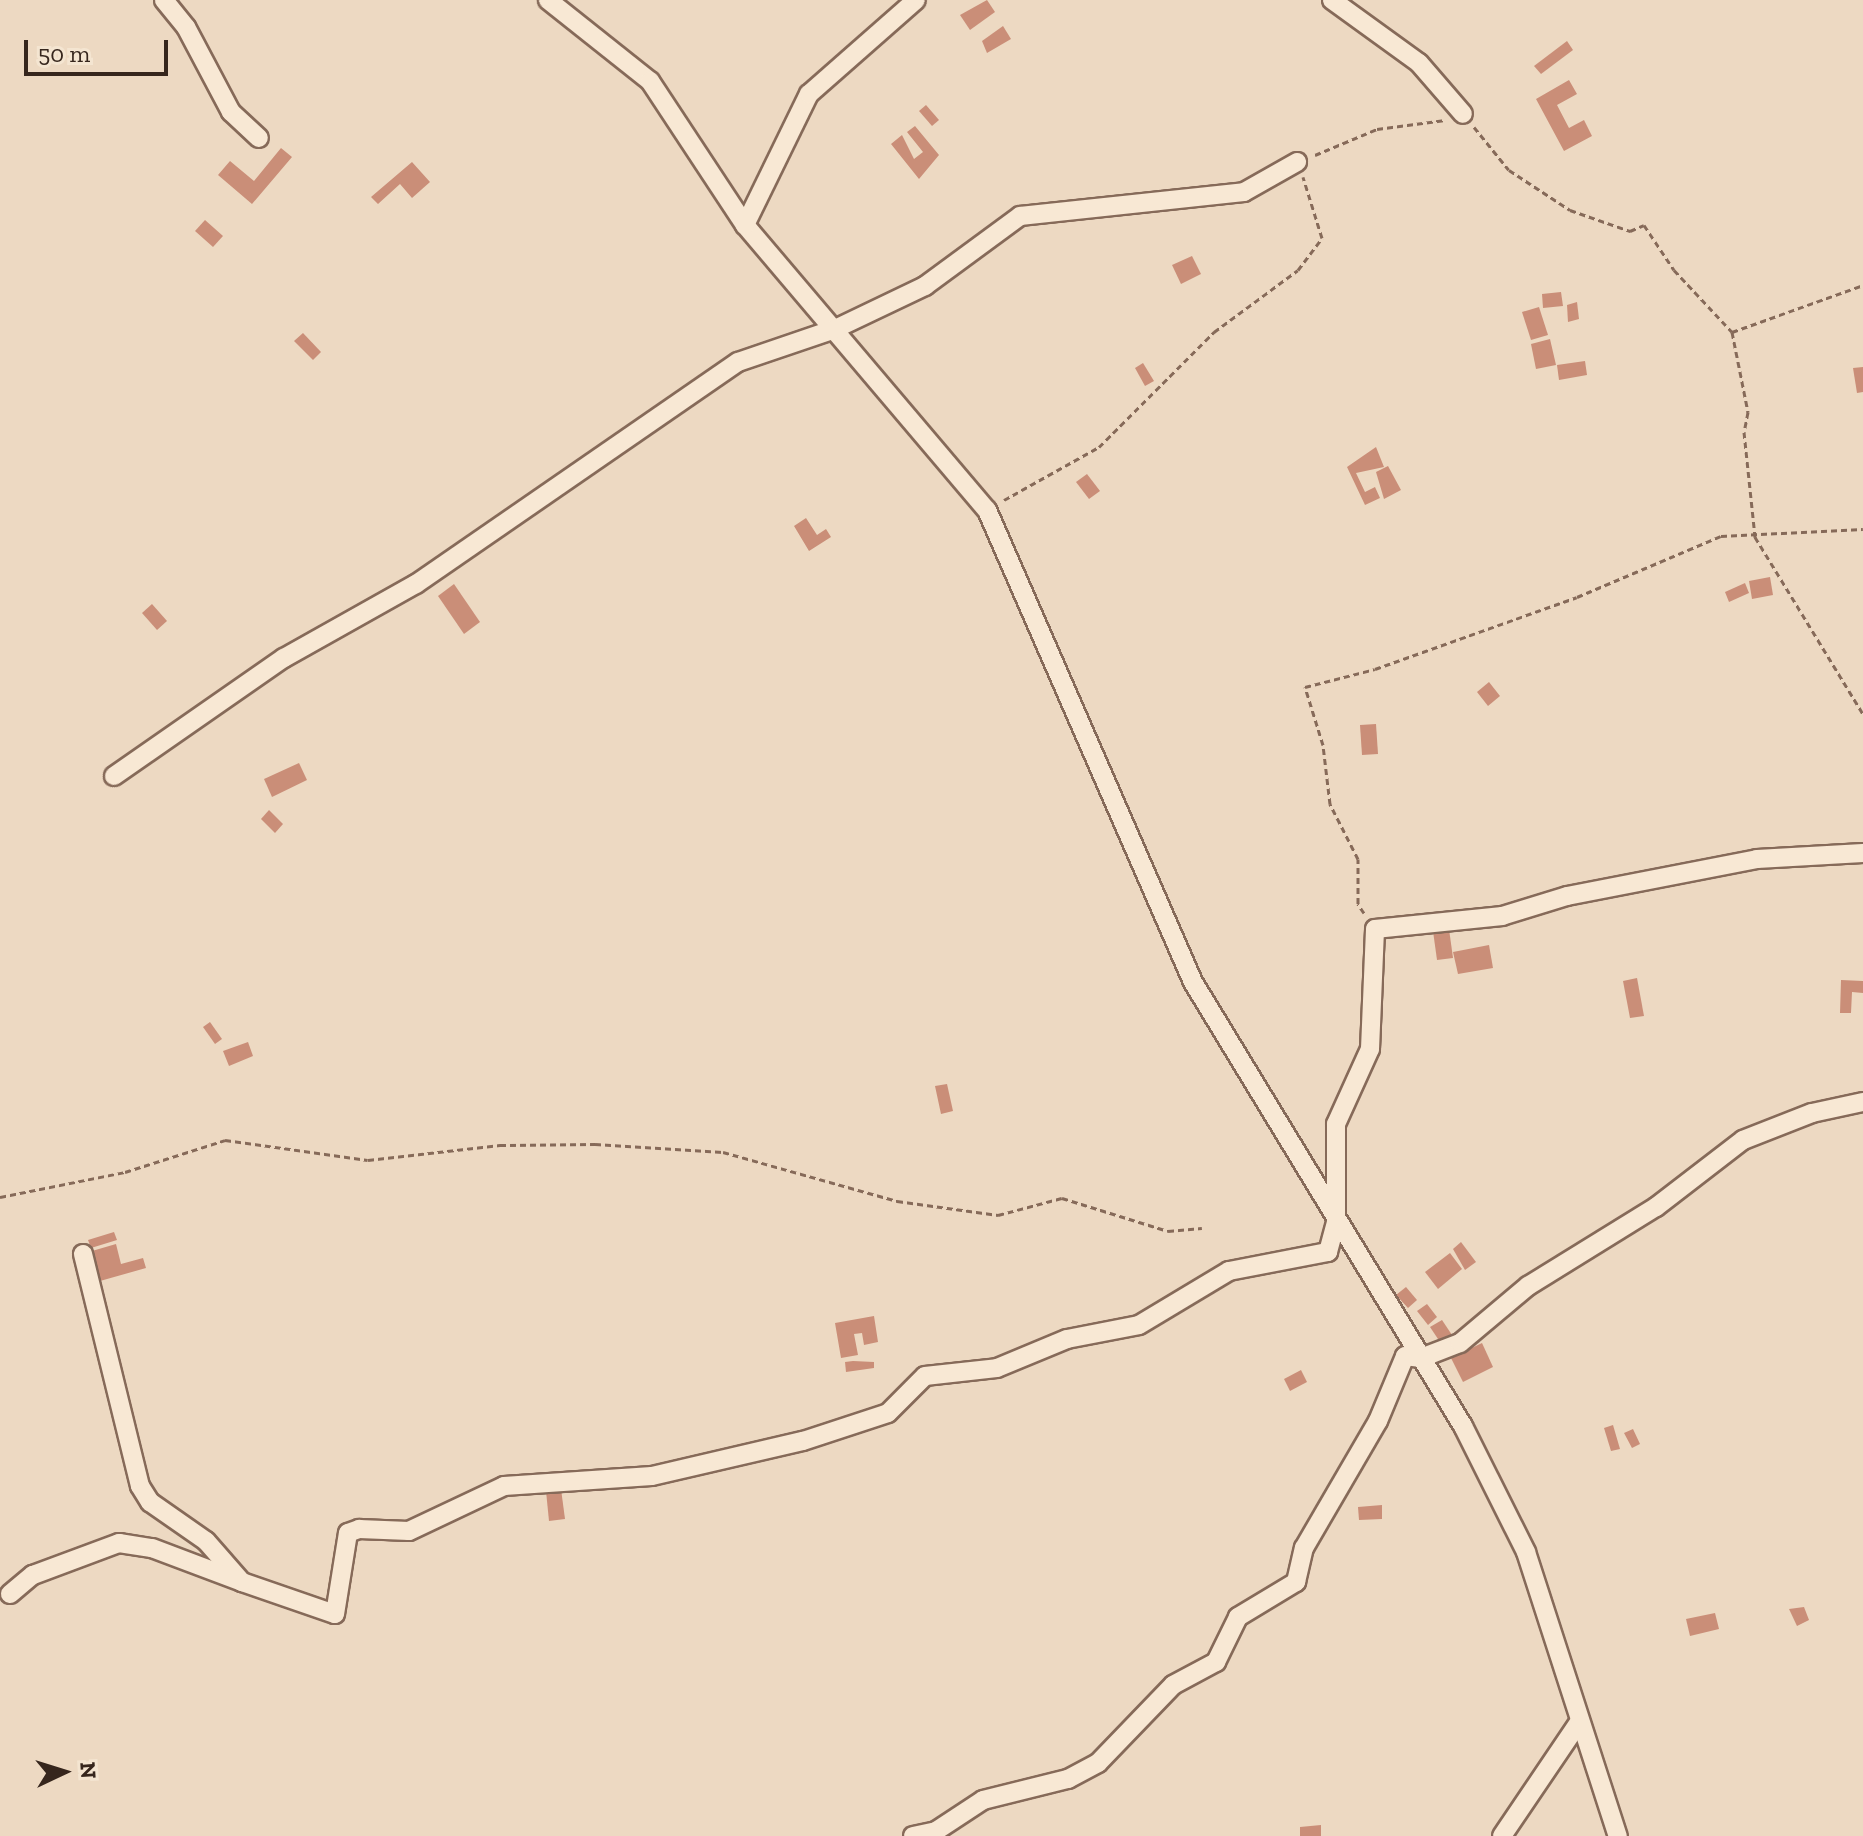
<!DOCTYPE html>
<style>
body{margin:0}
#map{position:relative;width:1863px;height:1836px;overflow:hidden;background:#edd9c2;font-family:"Zilla Slab",serif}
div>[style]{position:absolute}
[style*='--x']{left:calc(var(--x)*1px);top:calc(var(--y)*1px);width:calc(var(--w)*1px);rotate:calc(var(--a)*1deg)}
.building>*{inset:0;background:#ca8e78}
.path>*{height:3px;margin-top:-1.5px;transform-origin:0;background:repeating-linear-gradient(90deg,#866a59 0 6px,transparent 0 10px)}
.roads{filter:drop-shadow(2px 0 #866a59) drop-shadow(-2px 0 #866a59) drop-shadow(0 2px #866a59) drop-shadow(0 -2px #866a59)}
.street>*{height:18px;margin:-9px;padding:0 9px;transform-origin:9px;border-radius:9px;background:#f8e8d4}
span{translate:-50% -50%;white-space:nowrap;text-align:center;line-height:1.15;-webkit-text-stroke:6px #f4e5d1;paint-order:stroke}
.north{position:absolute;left:24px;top:1732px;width:80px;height:80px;-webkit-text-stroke:6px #f4e5d1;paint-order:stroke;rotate:86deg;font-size:22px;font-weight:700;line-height:32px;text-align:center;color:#36261d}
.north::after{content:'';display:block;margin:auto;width:28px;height:36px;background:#36261d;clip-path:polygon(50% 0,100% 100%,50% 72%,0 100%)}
.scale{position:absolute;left:24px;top:40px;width:144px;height:36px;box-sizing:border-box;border:4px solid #36261d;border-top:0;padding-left:10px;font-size:24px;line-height:28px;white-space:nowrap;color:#36261d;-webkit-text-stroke:6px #f4e5d1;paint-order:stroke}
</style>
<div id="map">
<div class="building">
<div style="clip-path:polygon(987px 0,995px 12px,970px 30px,960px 15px)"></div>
<div style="clip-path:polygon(1003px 26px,1011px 39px,987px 53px,982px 41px)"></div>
<div style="clip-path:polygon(1567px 41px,1573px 50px,1541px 74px,1534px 66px)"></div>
<div style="clip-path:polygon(1569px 80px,1577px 94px,1557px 105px,1569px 128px,1584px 120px,1592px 136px,1564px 151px,1536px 99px)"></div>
<div style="clip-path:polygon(926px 105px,939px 120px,932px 126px,919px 111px)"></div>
<div style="clip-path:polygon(915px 126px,939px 155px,919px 179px,891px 144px,902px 135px,914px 159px,923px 152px,907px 132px)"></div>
<div style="clip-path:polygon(281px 148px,292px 157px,252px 204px,218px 175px,230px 161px,254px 181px)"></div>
<div style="clip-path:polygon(412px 162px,430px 182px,412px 198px,400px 184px,378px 204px,371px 197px)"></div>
<div style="clip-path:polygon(205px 220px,223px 236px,213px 247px,195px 231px)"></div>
<div style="clip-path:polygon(1192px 256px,1201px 274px,1181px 284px,1172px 265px)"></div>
<div style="clip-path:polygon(1561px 292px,1563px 306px,1543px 308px,1542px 294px)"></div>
<div style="clip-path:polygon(1577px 302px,1579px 319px,1568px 322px,1567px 305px)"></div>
<div style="clip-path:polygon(1539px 307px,1548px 335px,1531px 340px,1522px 312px)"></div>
<div style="clip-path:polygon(303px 333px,321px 352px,313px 360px,294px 341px)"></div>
<div style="clip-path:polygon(1550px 339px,1556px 365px,1536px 369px,1531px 344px)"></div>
<div style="clip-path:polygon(1585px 361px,1587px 375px,1559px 380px,1557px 365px)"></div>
<div style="clip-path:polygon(1143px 363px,1154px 381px,1145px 386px,1135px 368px)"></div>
<div style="clip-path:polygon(1863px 367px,1863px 392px,1857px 393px,1853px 368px)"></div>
<div style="clip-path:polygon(1376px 447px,1384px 467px,1356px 473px,1365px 492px,1375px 487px,1380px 498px,1365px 505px,1347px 467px)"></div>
<div style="clip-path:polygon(1388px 466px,1401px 490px,1384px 499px,1376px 472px)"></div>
<div style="clip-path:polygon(1087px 474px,1100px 491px,1089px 499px,1076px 482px)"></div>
<div style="clip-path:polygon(806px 518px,817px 535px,826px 529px,831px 537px,809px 551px,794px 526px)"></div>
<div style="clip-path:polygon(1770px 577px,1773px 595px,1752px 599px,1749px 581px)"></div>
<div style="clip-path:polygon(1745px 583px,1749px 593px,1729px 602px,1725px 592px)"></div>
<div style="clip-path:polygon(454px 584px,480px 622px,464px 634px,438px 596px)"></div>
<div style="clip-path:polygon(152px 604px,167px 621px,157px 630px,142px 613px)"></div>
<div style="clip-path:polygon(1489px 682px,1500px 696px,1488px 706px,1477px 692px)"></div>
<div style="clip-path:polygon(1376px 724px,1378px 754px,1362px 755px,1360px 725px)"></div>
<div style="clip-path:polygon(299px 763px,307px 780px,272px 797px,264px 779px)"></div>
<div style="clip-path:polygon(269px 810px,283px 824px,275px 833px,261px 819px)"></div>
<div style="clip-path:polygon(1449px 929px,1453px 958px,1437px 960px,1433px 931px)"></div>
<div style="clip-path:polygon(1489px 945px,1493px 968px,1458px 974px,1453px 952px)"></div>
<div style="clip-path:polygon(1637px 978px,1644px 1016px,1630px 1018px,1623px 981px)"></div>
<div style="clip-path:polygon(1841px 980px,1863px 981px,1863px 993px,1852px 992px,1851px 1013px,1840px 1013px)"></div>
<div style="clip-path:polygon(210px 1022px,222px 1039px,215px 1044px,203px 1027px)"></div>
<div style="clip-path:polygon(248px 1042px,253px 1056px,229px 1066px,223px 1051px)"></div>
<div style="clip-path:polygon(947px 1084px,953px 1111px,941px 1114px,935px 1086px)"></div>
<div style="clip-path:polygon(114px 1232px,117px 1240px,91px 1248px,88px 1240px)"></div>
<div style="clip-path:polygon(1461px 1242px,1476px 1262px,1465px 1270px,1453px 1249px)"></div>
<div style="clip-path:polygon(116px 1244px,121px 1264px,143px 1258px,146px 1268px,100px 1281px,92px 1251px)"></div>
<div style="clip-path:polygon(1450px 1253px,1462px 1269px,1438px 1289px,1425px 1272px)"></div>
<div style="clip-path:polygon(1406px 1287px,1417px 1300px,1408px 1308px,1396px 1295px)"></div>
<div style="clip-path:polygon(1427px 1304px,1437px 1317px,1428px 1325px,1417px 1311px)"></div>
<div style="clip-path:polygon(874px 1316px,878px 1342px,864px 1345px,862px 1333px,854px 1334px,858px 1355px,841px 1358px,835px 1323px)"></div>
<div style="clip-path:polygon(1442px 1320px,1452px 1335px,1440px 1342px,1430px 1327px)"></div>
<div style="clip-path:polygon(1482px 1343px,1493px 1367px,1463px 1382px,1451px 1358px)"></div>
<div style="clip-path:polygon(853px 1361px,874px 1362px,874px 1368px,846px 1372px,845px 1362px)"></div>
<div style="clip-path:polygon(1301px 1370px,1307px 1382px,1290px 1391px,1284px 1379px)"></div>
<div style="clip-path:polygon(1613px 1425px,1620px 1449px,1611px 1451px,1604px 1428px)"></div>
<div style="clip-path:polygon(1633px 1429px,1640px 1444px,1632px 1448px,1624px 1433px)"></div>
<div style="clip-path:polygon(561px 1489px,565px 1519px,549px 1521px,546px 1491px)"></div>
<div style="clip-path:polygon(1382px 1505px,1382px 1519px,1359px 1520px,1358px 1507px)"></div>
<div style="clip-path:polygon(1804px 1607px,1809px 1620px,1797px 1626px,1789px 1609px)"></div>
<div style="clip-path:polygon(1715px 1613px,1719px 1629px,1690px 1636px,1686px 1619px)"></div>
<div style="clip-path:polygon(1321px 1825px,1321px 1836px,1300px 1836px,1300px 1827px)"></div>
</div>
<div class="path">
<div style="--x:1474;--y:127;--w:55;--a:50.9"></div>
<div style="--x:1509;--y:170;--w:73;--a:33.3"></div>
<div style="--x:1570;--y:210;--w:64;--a:19.3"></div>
<div style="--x:1630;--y:231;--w:15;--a:-23"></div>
<div style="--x:1644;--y:225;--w:54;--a:56.3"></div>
<div style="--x:1674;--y:270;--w:85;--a:46.9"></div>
<div style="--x:1732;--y:332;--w:139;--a:-19.7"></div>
<div style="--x:1315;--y:155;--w:67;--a:-22.8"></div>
<div style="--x:1377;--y:129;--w:69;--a:-7.5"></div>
<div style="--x:1732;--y:332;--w:82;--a:78.7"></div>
<div style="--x:1748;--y:412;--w:20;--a:101"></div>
<div style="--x:1744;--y:432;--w:106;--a:84"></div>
<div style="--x:1755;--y:537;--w:207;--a:58.6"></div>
<div style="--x:1004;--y:500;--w:109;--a:-29.2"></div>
<div style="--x:1099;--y:447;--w:163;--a:-45"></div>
<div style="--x:1214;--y:332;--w:104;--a:-36.4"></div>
<div style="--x:1298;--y:270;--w:40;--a:-53"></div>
<div style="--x:1322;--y:238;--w:64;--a:-107.3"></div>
<div style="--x:1364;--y:913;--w:11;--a:-124"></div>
<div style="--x:1358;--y:904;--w:45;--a:-90"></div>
<div style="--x:1358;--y:859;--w:62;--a:-117"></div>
<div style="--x:1330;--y:804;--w:59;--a:-96.8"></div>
<div style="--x:1323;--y:745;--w:61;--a:-107.2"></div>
<div style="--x:1305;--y:687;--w:72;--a:-14.4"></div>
<div style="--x:1375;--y:669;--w:214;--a:-19.6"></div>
<div style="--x:1577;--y:597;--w:156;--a:-23"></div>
<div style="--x:1721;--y:536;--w:142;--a:-2.8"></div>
<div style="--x:0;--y:1197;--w:127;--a:-11.3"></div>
<div style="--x:125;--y:1172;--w:105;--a:-17.7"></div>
<div style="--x:225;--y:1140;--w:144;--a:8"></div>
<div style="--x:368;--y:1160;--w:133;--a:-6.5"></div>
<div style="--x:500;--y:1145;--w:95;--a:-0.6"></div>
<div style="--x:595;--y:1144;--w:128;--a:3.6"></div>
<div style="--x:723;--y:1152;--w:181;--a:15.7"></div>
<div style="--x:897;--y:1201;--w:102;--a:7.9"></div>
<div style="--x:998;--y:1215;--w:66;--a:-14.9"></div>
<div style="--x:1062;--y:1198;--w:111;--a:17.3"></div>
<div style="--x:1168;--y:1231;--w:34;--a:-5"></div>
</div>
<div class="roads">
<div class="street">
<div style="--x:164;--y:0;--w:35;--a:51"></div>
<div style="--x:186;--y:27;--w:96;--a:62.1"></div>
<div style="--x:231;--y:112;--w:38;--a:43"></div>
<div style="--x:548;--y:0;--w:130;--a:38.5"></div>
<div style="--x:650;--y:81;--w:173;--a:56.6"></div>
<div style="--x:745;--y:225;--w:374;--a:49.7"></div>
<div style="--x:987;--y:510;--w:515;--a:66.42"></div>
<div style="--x:1193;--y:982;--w:520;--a:58.7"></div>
<div style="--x:1463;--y:1426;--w:141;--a:63.4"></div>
<div style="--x:1526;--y:1552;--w:299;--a:72.1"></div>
<div style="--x:1332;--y:0;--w:107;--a:35.9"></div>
<div style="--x:1419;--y:63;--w:67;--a:49.2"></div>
<div style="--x:745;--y:225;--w:146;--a:-64"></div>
<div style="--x:809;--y:94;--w:142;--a:-41.3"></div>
<div style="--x:114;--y:776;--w:207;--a:-34.8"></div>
<div style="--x:284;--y:658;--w:151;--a:-29.3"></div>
<div style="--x:416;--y:584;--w:391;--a:-34.6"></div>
<div style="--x:738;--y:362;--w:102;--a:-18.8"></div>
<div style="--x:835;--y:329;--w:100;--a:-25.5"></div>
<div style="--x:925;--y:286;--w:118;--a:-36.4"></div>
<div style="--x:1020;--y:216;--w:225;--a:-6.1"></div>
<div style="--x:1244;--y:192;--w:61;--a:-29.5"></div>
<div style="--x:83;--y:1254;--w:239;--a:76.2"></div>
<div style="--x:140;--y:1486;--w:19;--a:58"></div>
<div style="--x:150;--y:1502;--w:68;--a:34.9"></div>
<div style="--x:206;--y:1541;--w:55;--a:48.7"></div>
<div style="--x:242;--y:1582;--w:98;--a:19"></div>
<div style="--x:335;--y:1614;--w:82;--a:-80.9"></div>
<div style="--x:348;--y:1533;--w:12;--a:-20"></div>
<div style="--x:359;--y:1529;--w:50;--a:2.3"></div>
<div style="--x:409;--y:1531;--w:105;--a:-25.3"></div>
<div style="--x:504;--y:1486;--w:148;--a:-3.9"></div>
<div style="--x:652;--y:1476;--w:155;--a:-13.1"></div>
<div style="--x:803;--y:1441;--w:89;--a:-18.2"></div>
<div style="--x:888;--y:1413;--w:52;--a:-45"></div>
<div style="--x:925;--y:1376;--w:72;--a:-6.3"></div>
<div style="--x:997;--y:1368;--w:76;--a:-22.5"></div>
<div style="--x:1067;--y:1339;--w:73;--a:-11"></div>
<div style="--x:1139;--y:1325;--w:105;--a:-31"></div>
<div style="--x:1229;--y:1271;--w:101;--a:-10.9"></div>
<div style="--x:1328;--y:1252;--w:31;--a:-75"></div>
<div style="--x:1336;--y:1222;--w:98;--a:-90"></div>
<div style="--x:1336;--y:1124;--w:82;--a:-65.6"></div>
<div style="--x:1370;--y:1049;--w:120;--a:-87.6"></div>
<div style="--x:1375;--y:929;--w:128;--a:-5.8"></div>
<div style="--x:1502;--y:916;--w:68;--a:-17.1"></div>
<div style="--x:1567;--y:896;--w:194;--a:-11"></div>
<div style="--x:1757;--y:859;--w:106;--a:-3.2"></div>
<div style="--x:10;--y:1594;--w:30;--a:-40"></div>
<div style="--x:33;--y:1575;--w:92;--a:-20.4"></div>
<div style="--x:119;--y:1543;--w:33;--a:9"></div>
<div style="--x:152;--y:1548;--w:96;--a:20.7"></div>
<div style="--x:913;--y:1836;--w:24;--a:-12"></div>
<div style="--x:936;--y:1831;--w:56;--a:-33.4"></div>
<div style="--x:983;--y:1800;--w:88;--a:-13.9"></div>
<div style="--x:1068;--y:1779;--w:34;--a:-28"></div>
<div style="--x:1098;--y:1763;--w:108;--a:-46.1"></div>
<div style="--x:1173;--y:1685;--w:49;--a:-28.1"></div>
<div style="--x:1216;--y:1662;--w:50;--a:-63.9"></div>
<div style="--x:1238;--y:1617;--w:68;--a:-31.1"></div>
<div style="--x:1296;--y:1582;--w:35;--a:-77"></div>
<div style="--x:1304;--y:1548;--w:147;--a:-59.8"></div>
<div style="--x:1378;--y:1421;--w:70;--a:-67.4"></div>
<div style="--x:1405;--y:1356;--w:16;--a:7"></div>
<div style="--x:1421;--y:1358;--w:42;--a:-21"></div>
<div style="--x:1460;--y:1343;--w:89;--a:-40"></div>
<div style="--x:1528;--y:1286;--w:150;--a:-31.7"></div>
<div style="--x:1656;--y:1207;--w:110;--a:-37.6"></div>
<div style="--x:1743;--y:1140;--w:74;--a:-21.4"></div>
<div style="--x:1812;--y:1113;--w:52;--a:-12.2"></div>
<div style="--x:1502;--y:1836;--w:139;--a:-55.9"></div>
</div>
</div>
<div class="north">N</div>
<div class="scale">50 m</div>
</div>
